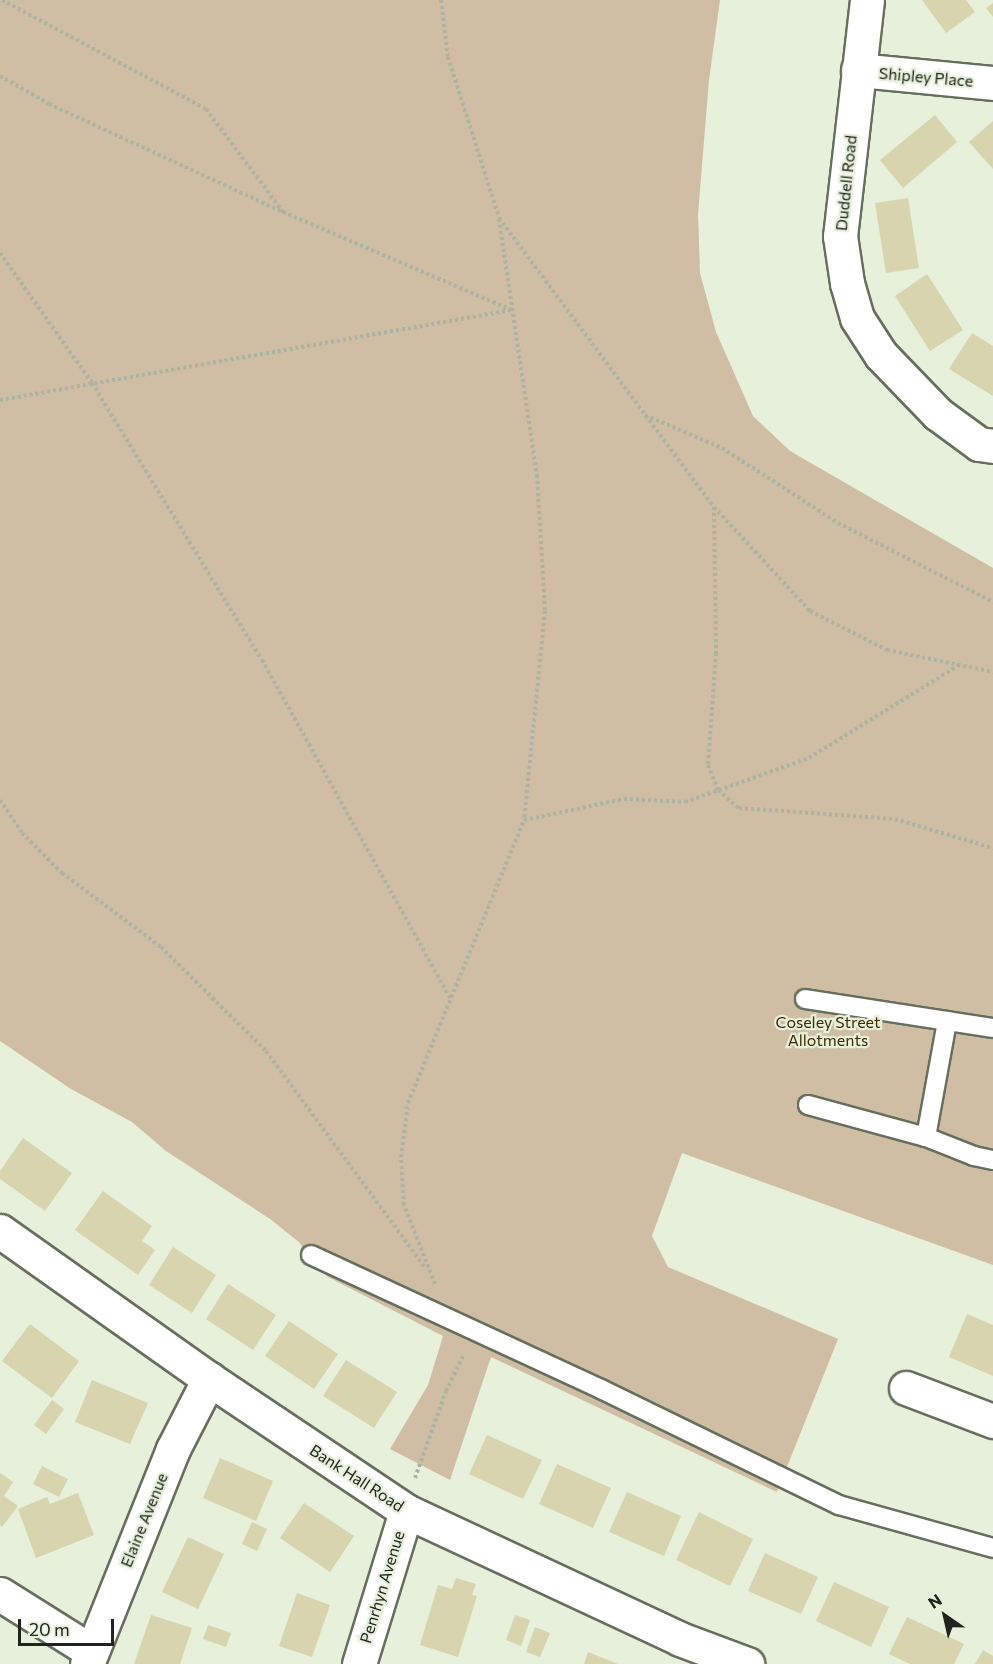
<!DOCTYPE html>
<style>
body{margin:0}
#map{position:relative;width:993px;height:1664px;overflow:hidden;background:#e6f0db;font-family:Commissioner,sans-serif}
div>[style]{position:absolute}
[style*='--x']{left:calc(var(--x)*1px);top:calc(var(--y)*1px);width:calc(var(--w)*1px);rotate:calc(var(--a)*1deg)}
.green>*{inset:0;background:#cfbea4}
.building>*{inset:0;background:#d7d4ae}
.path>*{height:4px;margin-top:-2px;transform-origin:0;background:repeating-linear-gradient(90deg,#abb3a2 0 3px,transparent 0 6px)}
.roads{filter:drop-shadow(2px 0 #666f5d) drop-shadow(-2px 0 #666f5d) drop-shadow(0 2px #666f5d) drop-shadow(0 -2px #666f5d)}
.service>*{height:18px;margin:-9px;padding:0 9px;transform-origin:9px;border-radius:9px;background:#fff}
.minor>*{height:33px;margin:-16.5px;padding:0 16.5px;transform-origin:16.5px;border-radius:16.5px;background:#fff}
span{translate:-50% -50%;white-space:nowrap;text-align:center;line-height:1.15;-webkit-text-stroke:4.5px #e6f0db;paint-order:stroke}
.street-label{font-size:16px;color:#21241d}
.park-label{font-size:16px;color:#3f2900}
.north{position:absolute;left:915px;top:1586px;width:60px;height:60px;-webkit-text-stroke:4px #e6f0db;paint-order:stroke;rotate:326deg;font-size:16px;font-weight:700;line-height:24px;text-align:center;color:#21241d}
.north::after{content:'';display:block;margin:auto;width:21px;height:27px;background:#21241d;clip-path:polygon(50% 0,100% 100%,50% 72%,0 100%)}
.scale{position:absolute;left:18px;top:1619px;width:96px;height:27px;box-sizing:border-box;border:3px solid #21241d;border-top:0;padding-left:8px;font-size:18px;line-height:21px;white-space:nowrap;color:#21241d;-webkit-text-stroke:4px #e6f0db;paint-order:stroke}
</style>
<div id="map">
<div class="green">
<div style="clip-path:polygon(0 0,720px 0,709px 80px,698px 214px,700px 273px,716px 332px,753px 416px,790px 451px,993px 568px,993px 1265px,682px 1153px,652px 1236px,668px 1267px,838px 1339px,777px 1492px,491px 1357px,450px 1480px,390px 1449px,428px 1385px,443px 1336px,328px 1277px,311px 1263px,300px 1243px,270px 1219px,166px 1151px,132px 1122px,71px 1089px,0 1041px)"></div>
</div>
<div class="building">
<div style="clip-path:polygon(922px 0,966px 0,975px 12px,946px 33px)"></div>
<div style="clip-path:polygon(993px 3px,993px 17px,986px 8px)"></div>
<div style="clip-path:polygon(935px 115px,957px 142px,903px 188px,880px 160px)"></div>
<div style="clip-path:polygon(993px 121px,993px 169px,969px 142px)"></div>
<div style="clip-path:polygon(908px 198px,919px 268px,886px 273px,875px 203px)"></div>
<div style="clip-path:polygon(927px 274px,963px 330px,930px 351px,895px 296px)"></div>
<div style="clip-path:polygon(972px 333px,993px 346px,993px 396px,949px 369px)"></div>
<div style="clip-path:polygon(23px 1138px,72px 1173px,45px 1211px,0 1179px,0 1171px)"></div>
<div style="clip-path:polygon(103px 1191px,152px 1226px,142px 1241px,155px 1250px,138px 1275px,75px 1230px)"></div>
<div style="clip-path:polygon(173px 1247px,216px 1275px,192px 1313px,149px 1285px)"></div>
<div style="clip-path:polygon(228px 1284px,276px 1315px,253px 1350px,206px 1319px)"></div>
<div style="clip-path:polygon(967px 1314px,993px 1325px,993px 1376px,949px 1357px)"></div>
<div style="clip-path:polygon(289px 1321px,338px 1354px,314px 1389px,265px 1356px)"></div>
<div style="clip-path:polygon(30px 1324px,79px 1361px,52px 1398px,2px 1361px)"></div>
<div style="clip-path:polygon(346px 1360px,397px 1392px,374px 1428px,323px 1396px)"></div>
<div style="clip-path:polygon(92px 1380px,148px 1403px,130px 1444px,75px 1422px)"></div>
<div style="clip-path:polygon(52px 1400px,64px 1409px,46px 1434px,34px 1425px)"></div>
<div style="clip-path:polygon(487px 1435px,542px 1460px,523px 1499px,469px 1474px)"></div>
<div style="clip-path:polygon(220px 1458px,273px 1481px,256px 1521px,203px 1498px)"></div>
<div style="clip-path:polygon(557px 1464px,611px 1488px,593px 1528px,539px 1504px)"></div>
<div style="clip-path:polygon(42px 1466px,68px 1479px,59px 1497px,33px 1484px)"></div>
<div style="clip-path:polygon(0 1473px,13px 1482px,4px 1496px,18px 1506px,2px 1527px,0 1525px)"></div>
<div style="clip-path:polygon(627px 1492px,681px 1516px,664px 1556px,609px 1532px)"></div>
<div style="clip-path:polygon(78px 1493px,94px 1535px,36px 1558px,18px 1509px,47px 1497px,50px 1504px)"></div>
<div style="clip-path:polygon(304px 1503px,354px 1536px,330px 1572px,280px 1538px)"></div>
<div style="clip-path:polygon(699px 1512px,753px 1539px,730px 1586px,676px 1560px)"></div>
<div style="clip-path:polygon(252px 1522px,267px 1529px,257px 1551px,242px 1544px)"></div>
<div style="clip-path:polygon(188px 1537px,224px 1554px,198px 1609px,162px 1592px)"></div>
<div style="clip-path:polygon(765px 1553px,818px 1577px,801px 1614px,748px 1591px)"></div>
<div style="clip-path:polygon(456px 1578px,476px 1584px,472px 1595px,477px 1596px,458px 1657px,420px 1645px,438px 1585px,452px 1589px)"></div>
<div style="clip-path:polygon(834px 1582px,889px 1607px,871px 1647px,816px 1621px)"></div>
<div style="clip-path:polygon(297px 1593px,330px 1605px,312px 1657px,279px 1646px)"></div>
<div style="clip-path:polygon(151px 1615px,192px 1628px,180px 1664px,134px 1664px)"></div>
<div style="clip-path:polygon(515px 1615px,530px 1620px,521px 1646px,506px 1640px)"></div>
<div style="clip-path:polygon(907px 1617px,964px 1644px,954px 1664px,910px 1664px,889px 1654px)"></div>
<div style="clip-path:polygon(208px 1625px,231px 1633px,226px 1647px,203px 1639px)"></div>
<div style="clip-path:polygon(535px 1627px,550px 1633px,540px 1657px,526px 1652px)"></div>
<div style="clip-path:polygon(983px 1650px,993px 1656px,993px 1664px,975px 1664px)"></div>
<div style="clip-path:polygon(588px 1652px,618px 1664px,584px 1664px)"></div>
</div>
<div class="path">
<div style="--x:2;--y:0;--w:231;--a:28.1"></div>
<div style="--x:206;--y:109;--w:129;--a:53.2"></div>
<div style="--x:441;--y:0;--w:57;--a:83"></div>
<div style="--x:448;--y:57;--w:169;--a:72.4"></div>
<div style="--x:499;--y:218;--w:360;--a:53.4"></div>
<div style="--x:714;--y:507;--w:142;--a:47.3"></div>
<div style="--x:810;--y:611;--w:86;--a:26.9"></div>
<div style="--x:887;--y:650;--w:108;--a:11.7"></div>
<div style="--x:0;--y:76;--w:56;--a:29.7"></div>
<div style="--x:49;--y:104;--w:258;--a:24.8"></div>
<div style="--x:283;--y:212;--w:249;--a:23.2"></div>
<div style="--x:499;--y:219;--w:259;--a:81.6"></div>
<div style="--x:537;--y:475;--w:136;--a:86.6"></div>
<div style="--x:545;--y:611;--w:210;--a:95.7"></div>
<div style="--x:0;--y:253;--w:159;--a:54.7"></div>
<div style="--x:92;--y:383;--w:325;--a:58.5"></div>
<div style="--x:262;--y:660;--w:387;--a:60.9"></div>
<div style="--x:0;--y:400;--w:520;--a:-9.97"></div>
<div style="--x:645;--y:415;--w:84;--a:23.2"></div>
<div style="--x:722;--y:448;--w:138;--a:32.9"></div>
<div style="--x:838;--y:523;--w:174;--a:27"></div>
<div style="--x:714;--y:507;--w:146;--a:89.2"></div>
<div style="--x:716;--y:653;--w:112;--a:94.1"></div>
<div style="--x:708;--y:765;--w:27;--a:68"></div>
<div style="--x:718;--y:790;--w:28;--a:41"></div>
<div style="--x:739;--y:808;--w:156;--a:4"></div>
<div style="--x:895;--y:819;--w:102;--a:16.5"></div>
<div style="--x:0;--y:800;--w:40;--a:56"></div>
<div style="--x:22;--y:833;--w:57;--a:45"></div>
<div style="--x:62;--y:873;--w:124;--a:36.8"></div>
<div style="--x:161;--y:947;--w:148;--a:44.7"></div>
<div style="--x:266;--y:1051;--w:270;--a:53.7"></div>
<div style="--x:435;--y:1284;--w:85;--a:-111.4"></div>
<div style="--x:404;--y:1205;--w:48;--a:-93.6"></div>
<div style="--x:401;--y:1157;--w:54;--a:-82.6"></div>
<div style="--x:408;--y:1103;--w:306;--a:-67.7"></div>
<div style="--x:524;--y:820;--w:102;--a:-11.9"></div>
<div style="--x:624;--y:799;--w:61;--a:2.8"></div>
<div style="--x:685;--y:802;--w:132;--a:-19.5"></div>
<div style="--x:809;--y:758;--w:176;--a:-31.8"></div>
<div style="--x:415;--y:1478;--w:92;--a:-70.4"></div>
<div style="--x:446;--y:1391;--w:41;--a:-64.1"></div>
</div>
<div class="roads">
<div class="service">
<div style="--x:805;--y:999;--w:190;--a:8.8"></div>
<div style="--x:808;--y:1105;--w:122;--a:15.2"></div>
<div style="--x:926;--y:1137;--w:52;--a:21.6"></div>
<div style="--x:974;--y:1156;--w:19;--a:12"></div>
<div style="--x:926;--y:1137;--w:118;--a:-79.7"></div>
<div style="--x:311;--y:1255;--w:319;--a:24.8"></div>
<div style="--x:601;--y:1389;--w:265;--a:26"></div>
<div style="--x:839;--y:1505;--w:160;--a:15.6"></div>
</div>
<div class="minor">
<div style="--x:867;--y:0;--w:238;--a:96.5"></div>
<div style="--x:840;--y:236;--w:48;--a:81.5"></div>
<div style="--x:847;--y:283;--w:36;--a:74"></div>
<div style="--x:857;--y:318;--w:44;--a:57"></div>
<div style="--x:881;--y:355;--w:82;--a:46"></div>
<div style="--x:938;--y:414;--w:51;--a:36.2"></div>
<div style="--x:979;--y:444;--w:14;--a:8"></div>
<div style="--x:858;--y:70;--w:136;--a:5.5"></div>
<div style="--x:0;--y:1231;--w:256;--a:35.3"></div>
<div style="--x:209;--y:1379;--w:237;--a:33.8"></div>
<div style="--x:406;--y:1511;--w:302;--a:25"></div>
<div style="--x:680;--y:1639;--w:72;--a:20.5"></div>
<div style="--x:906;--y:1388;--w:93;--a:20.8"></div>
<div style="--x:0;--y:1594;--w:107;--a:32.1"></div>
<div style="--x:87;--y:1664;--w:232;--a:-68.2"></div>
<div style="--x:173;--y:1449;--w:79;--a:-62.8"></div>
<div style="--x:359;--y:1664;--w:160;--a:-72.9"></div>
</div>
</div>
<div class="street-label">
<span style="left:926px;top:77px;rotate:5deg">Shipley Place</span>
<span style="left:846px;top:183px;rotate:-84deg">Duddell Road</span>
<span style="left:357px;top:1478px;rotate:33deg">Bank Hall Road</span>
<span style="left:144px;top:1520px;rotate:-68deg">Elaine Avenue</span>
<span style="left:382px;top:1587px;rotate:-73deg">Penrhyn Avenue</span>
</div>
<div class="park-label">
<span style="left:828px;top:1031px">Coseley Street<br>Allotments</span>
</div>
<div class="north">N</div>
<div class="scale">20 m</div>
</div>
